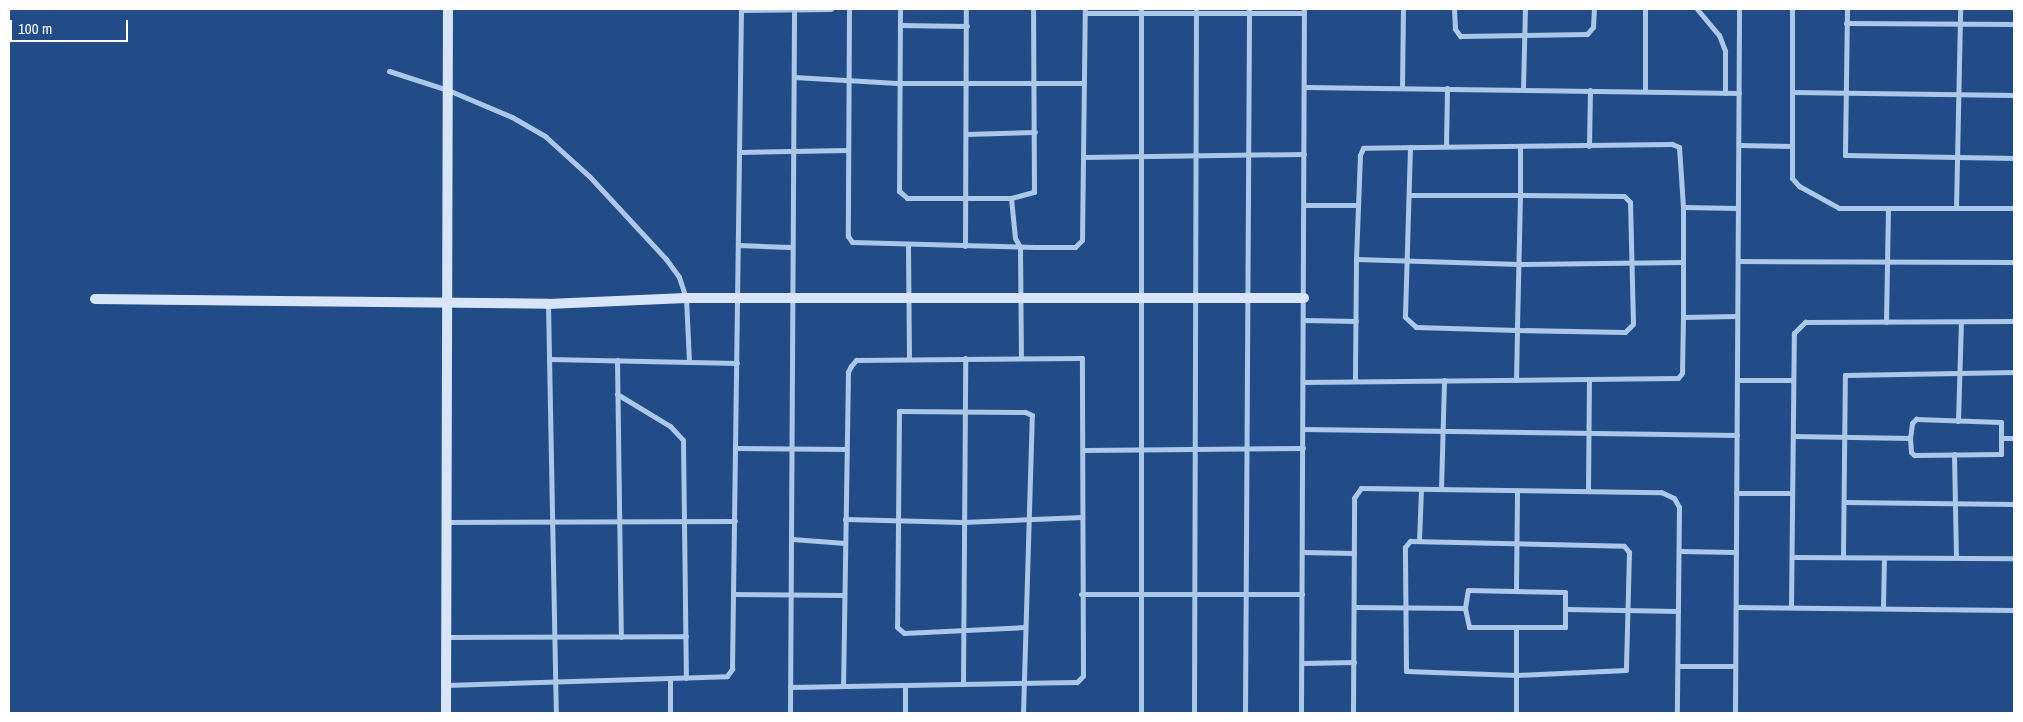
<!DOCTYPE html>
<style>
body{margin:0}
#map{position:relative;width:2023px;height:722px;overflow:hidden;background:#224c87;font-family:"Archivo Narrow",sans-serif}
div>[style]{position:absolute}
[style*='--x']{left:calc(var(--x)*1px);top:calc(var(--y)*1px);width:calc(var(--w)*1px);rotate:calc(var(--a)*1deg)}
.street>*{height:5px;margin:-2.5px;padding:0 2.5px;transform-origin:2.5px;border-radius:2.5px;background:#adc7e9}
.secondary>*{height:10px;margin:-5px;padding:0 5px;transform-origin:5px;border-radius:5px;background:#d8e5f8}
span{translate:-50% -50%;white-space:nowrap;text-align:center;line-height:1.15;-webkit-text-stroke:4px #224c87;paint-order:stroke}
.frame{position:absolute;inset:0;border:10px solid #fff;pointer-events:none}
.scale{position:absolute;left:10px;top:20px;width:118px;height:22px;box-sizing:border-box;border:2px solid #fff;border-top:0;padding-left:6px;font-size:15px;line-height:18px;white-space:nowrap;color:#fff;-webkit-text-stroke:4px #224c87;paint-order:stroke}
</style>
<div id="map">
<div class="street">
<div style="--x:849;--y:9;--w:227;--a:90.3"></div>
<div style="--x:848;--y:236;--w:7;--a:56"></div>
<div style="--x:852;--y:242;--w:183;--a:1.6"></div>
<div style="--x:1035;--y:247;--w:40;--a:0"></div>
<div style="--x:1075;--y:247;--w:10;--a:-45"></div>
<div style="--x:1082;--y:240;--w:231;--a:-89.3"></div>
<div style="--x:900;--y:9;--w:182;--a:90.3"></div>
<div style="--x:899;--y:191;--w:11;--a:41"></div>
<div style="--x:907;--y:198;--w:104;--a:0"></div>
<div style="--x:1011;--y:198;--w:24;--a:-15"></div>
<div style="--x:1034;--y:192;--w:183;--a:-90.3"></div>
<div style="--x:1141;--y:9;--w:704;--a:90"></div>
<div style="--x:1454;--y:9;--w:20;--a:87"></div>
<div style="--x:1455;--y:29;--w:9;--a:54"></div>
<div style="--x:1460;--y:36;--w:127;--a:-0.9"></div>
<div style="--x:1587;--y:34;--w:9;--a:-49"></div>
<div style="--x:1593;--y:27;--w:18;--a:-87"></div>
<div style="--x:1645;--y:9;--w:82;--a:90"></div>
<div style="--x:1697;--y:9;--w:34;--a:50"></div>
<div style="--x:1719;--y:35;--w:17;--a:69"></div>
<div style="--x:1725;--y:51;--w:42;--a:90"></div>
<div style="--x:1792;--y:9;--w:169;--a:90"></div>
<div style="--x:1792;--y:178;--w:11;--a:49"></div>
<div style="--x:1799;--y:186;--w:46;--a:28.8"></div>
<div style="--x:1839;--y:208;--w:175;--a:0"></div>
<div style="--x:1847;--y:9;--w:146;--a:90.8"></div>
<div style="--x:1845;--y:155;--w:169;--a:1"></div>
<div style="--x:741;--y:10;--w:90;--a:-0.6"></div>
<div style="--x:1085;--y:13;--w:219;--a:0"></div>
<div style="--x:1846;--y:23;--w:168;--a:0.3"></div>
<div style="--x:900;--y:25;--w:67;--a:0.9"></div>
<div style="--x:389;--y:71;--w:62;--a:17.9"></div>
<div style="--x:448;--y:90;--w:69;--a:22.9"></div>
<div style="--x:512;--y:117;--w:39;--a:30"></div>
<div style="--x:546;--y:137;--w:59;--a:42.3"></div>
<div style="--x:590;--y:177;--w:112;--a:47.2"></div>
<div style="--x:666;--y:259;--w:22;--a:54"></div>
<div style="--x:679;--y:277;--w:22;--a:72"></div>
<div style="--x:686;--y:298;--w:64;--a:87.3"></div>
<div style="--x:794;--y:77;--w:103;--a:3.3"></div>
<div style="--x:897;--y:83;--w:187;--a:0"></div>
<div style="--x:1304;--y:87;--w:435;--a:0.8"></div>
<div style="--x:1402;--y:88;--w:79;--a:-89.3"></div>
<div style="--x:1523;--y:89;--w:80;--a:-88.6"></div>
<div style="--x:1792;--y:92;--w:222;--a:0.8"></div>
<div style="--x:966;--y:134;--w:69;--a:-1.7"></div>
<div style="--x:1739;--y:145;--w:53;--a:1.1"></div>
<div style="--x:1446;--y:146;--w:58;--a:-89"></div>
<div style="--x:1589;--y:146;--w:56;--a:-89"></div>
<div style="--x:1410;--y:147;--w:170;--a:91.7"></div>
<div style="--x:1405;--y:317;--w:15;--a:42"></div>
<div style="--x:1416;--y:327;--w:101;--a:1.7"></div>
<div style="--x:1517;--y:330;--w:108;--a:1.1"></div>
<div style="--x:1625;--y:332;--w:11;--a:-45"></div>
<div style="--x:1633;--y:324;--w:122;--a:-91.4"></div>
<div style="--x:1630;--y:202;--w:8;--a:-135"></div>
<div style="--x:1624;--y:196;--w:104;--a:-179.4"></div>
<div style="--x:1520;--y:195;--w:135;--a:91.3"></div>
<div style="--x:1517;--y:330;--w:50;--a:91.1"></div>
<div style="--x:740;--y:152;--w:107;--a:-1.1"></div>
<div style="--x:1083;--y:157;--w:221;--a:-0.8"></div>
<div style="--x:1410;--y:195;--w:110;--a:0"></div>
<div style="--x:1520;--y:195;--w:48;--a:-90"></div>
<div style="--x:1011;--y:198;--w:40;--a:84.3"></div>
<div style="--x:1015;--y:238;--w:10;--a:61"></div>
<div style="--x:1020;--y:247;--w:110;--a:89.5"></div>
<div style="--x:1304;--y:205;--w:54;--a:0"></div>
<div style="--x:1683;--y:207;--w:55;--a:1"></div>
<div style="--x:1956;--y:208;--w:199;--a:-88.8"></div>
<div style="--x:738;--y:245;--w:52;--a:2.2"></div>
<div style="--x:908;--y:245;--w:114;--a:89.5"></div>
<div style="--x:965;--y:246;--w:237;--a:-89.8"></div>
<div style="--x:1356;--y:259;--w:163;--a:1.8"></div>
<div style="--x:1519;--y:264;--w:164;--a:-0.7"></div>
<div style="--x:1738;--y:261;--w:276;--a:0.2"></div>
<div style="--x:548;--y:304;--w:409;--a:88.9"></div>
<div style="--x:1683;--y:317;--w:54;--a:-1.1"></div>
<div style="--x:1304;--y:320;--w:52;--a:1.1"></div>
<div style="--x:1886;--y:322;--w:113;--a:-89"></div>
<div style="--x:549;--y:359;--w:188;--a:1.2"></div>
<div style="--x:617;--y:360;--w:277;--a:89.2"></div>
<div style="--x:1737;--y:380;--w:55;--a:0"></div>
<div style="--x:1303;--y:382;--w:375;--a:-0.6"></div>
<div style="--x:1678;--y:378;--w:6;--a:-51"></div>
<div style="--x:1682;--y:373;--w:56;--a:-89"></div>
<div style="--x:1683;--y:317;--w:110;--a:-90"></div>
<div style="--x:1683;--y:207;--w:60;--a:-93.8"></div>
<div style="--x:1679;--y:147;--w:8;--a:-157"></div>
<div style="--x:1672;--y:144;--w:309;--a:179.3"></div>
<div style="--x:1363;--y:148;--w:8;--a:113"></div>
<div style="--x:1360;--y:155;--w:104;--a:92.2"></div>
<div style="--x:1356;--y:259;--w:121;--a:90.5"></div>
<div style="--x:617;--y:394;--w:62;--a:31.1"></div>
<div style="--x:670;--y:426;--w:19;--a:47"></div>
<div style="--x:683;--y:440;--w:238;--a:89.3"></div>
<div style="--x:1916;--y:419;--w:85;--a:2"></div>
<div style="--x:2001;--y:422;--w:32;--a:90"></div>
<div style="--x:2001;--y:454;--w:87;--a:179.3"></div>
<div style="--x:1914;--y:455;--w:4;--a:-135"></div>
<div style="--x:1911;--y:452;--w:14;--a:-94"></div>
<div style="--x:1910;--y:438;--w:15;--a:-82"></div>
<div style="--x:1912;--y:423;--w:6;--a:-45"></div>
<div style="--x:1958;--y:421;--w:99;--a:-88.3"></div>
<div style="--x:1303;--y:429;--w:434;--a:0.8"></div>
<div style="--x:1793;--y:436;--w:117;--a:1"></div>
<div style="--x:2002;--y:438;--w:12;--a:0"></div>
<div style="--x:736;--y:448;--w:110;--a:0.5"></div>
<div style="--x:1083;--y:450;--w:220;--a:-0.5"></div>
<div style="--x:1954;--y:454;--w:103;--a:88.9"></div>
<div style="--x:1441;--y:489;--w:109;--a:-88.4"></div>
<div style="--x:1588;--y:491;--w:110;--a:-89.5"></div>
<div style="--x:1736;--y:493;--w:56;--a:0"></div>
<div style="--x:1844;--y:502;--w:170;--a:0.7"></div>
<div style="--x:845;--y:519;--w:118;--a:1.5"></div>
<div style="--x:963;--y:522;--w:119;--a:-2.4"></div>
<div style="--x:447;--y:522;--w:288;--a:-0.2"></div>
<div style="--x:792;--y:539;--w:53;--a:4.3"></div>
<div style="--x:1410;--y:541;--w:214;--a:1.3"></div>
<div style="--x:1624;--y:546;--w:8;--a:50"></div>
<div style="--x:1629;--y:552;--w:118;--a:91.5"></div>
<div style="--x:1626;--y:670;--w:109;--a:177.4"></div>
<div style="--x:1517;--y:675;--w:111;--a:-177.9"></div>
<div style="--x:1406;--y:671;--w:124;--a:-90.5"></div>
<div style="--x:1405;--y:547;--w:8;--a:-50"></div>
<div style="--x:1419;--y:541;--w:52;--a:-87.8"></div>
<div style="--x:1680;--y:551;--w:56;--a:1"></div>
<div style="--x:1303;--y:552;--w:51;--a:1.1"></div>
<div style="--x:1843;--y:556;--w:181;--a:-89.4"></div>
<div style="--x:1845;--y:375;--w:169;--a:-1"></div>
<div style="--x:1792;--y:557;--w:222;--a:0.3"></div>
<div style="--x:1468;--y:590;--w:97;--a:1.2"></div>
<div style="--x:1565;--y:592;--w:35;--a:90"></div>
<div style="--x:1565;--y:627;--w:96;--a:180"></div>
<div style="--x:1469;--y:627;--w:19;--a:-102"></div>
<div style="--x:1465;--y:608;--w:18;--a:-81"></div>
<div style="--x:1516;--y:590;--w:99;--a:-89.4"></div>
<div style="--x:734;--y:594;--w:110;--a:0.5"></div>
<div style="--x:1081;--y:594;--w:221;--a:0"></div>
<div style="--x:1354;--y:607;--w:111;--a:0.5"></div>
<div style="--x:1736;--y:607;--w:278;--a:0.6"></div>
<div style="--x:1791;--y:607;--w:274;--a:-89.4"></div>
<div style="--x:1794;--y:333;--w:16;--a:-45"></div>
<div style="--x:1805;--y:322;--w:209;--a:-0.3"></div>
<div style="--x:1883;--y:608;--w:50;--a:-88.9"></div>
<div style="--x:1567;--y:609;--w:111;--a:1"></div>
<div style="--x:446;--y:637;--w:240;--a:-0.2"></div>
<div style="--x:1302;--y:663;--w:52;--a:-1.1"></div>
<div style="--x:1678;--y:666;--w:57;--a:0"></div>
<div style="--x:670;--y:678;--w:35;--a:90"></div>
<div style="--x:963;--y:684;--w:326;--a:-89.6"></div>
<div style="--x:446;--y:685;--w:281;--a:-1.8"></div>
<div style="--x:727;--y:676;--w:9;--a:-54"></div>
<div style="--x:732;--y:669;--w:660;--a:-89.22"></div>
<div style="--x:905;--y:685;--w:28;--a:90"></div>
<div style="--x:790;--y:687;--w:287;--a:-1"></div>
<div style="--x:1077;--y:682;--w:8;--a:-45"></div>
<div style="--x:1083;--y:676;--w:318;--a:-90.2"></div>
<div style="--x:1082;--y:358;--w:226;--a:179.5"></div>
<div style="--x:856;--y:360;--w:8;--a:130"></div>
<div style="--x:851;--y:366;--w:7;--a:117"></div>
<div style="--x:848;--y:372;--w:314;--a:90.9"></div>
<div style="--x:790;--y:713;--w:704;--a:-89.67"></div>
<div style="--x:1023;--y:713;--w:298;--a:-88.3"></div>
<div style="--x:1032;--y:415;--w:8;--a:-157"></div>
<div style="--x:1025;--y:412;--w:126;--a:-179.5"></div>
<div style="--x:899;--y:411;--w:216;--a:90.5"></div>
<div style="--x:897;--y:627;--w:9;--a:41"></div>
<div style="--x:904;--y:633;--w:121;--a:-2.8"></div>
<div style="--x:1194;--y:713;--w:704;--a:-89.84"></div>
<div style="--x:1245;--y:713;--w:704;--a:-89.67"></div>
<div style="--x:1301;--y:713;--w:704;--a:-89.76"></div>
<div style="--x:1353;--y:713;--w:215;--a:-89.7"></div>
<div style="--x:1354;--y:498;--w:12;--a:-55"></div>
<div style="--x:1361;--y:488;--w:300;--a:0.8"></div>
<div style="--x:1661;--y:492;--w:14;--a:25"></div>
<div style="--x:1674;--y:498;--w:10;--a:61"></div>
<div style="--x:1679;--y:507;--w:206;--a:90.6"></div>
<div style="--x:1516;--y:713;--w:85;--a:-90"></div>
<div style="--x:1735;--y:713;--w:704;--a:-89.67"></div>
</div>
<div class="secondary">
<div style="--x:95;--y:299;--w:453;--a:0.6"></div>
<div style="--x:548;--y:304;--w:138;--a:-2.5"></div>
<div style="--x:686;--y:298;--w:618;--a:0"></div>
<div style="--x:446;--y:713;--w:704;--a:-89.84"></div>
</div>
<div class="frame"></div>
<div class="scale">100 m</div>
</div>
